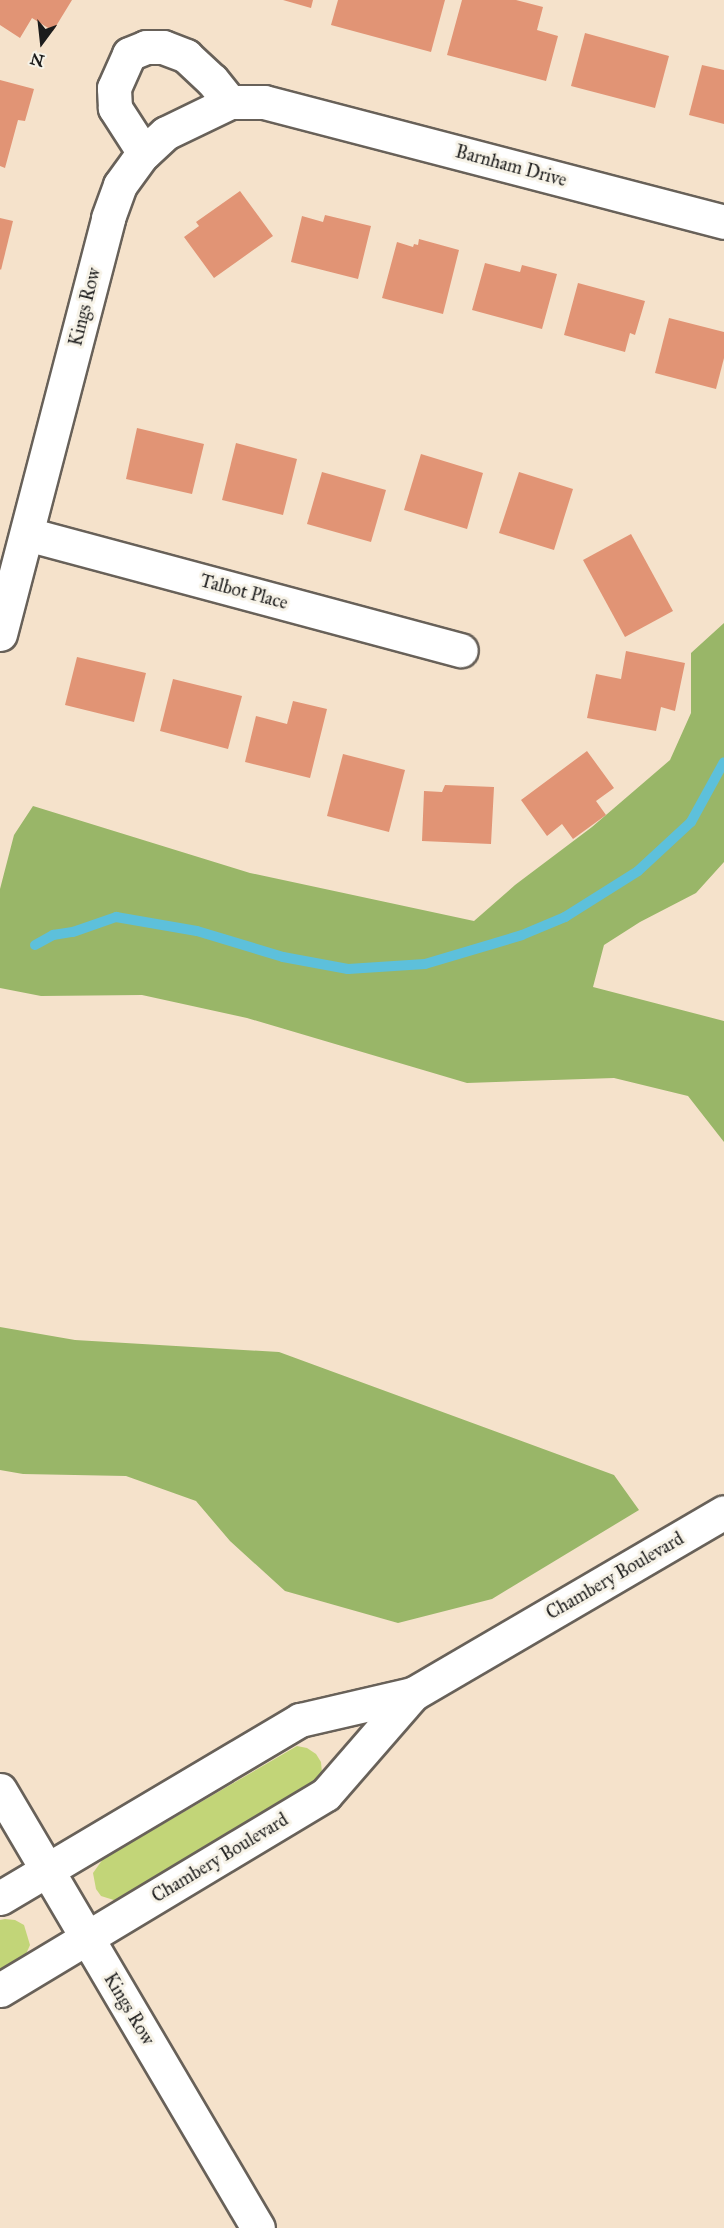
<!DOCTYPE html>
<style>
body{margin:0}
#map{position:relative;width:724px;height:2228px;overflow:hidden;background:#f5e2cb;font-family:"IM FELL Great Primer",serif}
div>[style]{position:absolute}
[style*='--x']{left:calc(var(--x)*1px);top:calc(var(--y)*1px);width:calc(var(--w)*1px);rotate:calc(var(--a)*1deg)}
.green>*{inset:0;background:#c2d578}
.forest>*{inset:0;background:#99b668}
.stream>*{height:10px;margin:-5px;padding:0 5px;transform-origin:5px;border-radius:5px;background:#5dc0db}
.building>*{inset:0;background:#e19475}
.roads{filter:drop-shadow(2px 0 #686159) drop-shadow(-2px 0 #686159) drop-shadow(0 2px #686159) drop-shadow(0 -2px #686159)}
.minor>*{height:33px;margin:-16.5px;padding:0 16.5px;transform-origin:16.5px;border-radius:16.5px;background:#fff}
span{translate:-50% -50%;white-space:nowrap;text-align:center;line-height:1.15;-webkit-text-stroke:6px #f7f3e8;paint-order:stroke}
.street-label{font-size:18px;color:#1c1c1c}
.north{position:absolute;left:12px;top:12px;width:60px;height:60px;-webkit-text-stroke:4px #f7f3e8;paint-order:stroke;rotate:195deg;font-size:16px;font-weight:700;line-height:24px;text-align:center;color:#1c1c1c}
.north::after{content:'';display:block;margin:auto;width:21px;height:27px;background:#1c1c1c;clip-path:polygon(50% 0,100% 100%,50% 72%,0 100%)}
</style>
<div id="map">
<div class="green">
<div style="clip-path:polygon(297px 1746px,307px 1748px,316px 1754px,321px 1762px,322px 1773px,318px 1782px,117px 1901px,101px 1896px,96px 1889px,93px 1873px,103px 1859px)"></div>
<div style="clip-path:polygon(5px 1919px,15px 1920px,24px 1925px,30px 1945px,26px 1954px,0 1971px,0 1920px)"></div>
</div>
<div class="forest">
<div style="clip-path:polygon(724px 623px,724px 862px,696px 893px,640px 922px,604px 945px,593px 987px,724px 1021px,724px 1142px,688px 1096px,614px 1078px,467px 1083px,247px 1018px,142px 995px,41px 996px,0 988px,0 889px,14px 835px,33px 806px,250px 873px,474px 921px,515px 885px,592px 827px,670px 760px,691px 713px,691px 653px)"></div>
<div style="clip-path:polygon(0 1327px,75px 1340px,279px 1352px,614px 1475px,639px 1510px,492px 1599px,398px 1623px,285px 1591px,230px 1541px,196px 1501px,126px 1476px,23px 1474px,0 1470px)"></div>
</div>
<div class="stream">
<div style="--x:35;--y:945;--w:21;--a:-29"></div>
<div style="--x:53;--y:935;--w:20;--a:-9"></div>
<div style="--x:73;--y:932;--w:46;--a:-19.2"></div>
<div style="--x:116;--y:917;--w:82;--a:9.8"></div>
<div style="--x:197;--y:931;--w:90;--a:16.8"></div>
<div style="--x:283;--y:957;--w:66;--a:10.5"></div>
<div style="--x:348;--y:969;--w:77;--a:-3.7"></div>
<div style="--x:425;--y:964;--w:101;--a:-16.6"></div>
<div style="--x:522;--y:935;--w:47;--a:-22.7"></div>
<div style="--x:565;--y:917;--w:86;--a:-32.2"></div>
<div style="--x:638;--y:871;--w:72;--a:-42.8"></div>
<div style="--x:691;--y:822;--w:68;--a:-61.2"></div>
</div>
<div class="building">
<div style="clip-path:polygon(0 0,72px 0,53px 31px,32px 18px,20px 38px,0 25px)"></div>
<div style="clip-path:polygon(283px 0,313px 0,311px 8px)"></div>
<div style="clip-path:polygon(338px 0,445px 0,431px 52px,331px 25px)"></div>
<div style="clip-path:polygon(462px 0,516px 0,543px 7px,537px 30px,558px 36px,546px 81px,447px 55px)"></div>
<div style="clip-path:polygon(585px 33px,669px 56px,655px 108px,571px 86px)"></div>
<div style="clip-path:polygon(702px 65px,724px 70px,724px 124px,689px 115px)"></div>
<div style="clip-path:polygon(0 80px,34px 89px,25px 121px,18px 120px,5px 168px,0 166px)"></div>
<div style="clip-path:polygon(240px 191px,273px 236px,214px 278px,184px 237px,199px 226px,196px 222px)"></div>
<div style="clip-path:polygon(325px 215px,371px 226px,358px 279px,291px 262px,302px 216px,323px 222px)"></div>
<div style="clip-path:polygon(0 218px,13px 221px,1px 270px,0 269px)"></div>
<div style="clip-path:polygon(419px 239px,459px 250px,443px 314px,382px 298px,397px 242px,413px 247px,414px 244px,418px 245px)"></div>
<div style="clip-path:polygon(485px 263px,520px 272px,522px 265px,557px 274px,542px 329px,472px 310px)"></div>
<div style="clip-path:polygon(578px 283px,645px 301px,635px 335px,630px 333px,625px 352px,564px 335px)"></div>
<div style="clip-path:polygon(669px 318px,724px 332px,724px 358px,716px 389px,655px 373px)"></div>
<div style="clip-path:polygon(137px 428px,204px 444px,192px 494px,126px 479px)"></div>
<div style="clip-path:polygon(236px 443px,297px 459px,283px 515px,222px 500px)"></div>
<div style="clip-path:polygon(421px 454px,483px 473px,467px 529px,404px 510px)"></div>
<div style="clip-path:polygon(322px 472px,386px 490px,371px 542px,307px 524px)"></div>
<div style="clip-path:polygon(519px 472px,573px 489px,554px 550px,499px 533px)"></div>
<div style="clip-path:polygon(631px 534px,673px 611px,625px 637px,583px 560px)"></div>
<div style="clip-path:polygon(626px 651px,685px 663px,675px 711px,661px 707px,656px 731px,587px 718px,596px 674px,621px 679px)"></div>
<div style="clip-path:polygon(77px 657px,146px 673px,134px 722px,65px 705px)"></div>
<div style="clip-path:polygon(173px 679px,242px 696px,228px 749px,160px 731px)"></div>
<div style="clip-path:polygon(293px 701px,327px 709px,310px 778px,245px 762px,256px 716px,287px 724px)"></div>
<div style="clip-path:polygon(587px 751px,614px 788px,596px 801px,606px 815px,573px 839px,562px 824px,547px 836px,521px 800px)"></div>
<div style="clip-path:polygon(343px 754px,405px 770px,389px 832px,327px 816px)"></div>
<div style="clip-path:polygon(445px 785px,494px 787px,491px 844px,422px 841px,424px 791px,442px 792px)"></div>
</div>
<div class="roads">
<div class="minor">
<div style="--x:144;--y:153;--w:54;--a:-122.8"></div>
<div style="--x:115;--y:108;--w:20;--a:-93"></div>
<div style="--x:114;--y:88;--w:37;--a:-66"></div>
<div style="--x:129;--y:54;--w:18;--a:-22"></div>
<div style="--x:146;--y:47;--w:17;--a:0"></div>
<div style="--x:163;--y:47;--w:25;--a:21"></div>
<div style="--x:186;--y:56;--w:35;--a:43"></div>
<div style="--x:212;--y:80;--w:28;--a:51"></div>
<div style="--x:27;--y:534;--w:449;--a:15"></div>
<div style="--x:0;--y:634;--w:430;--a:-75.4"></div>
<div style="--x:108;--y:218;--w:35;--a:-70"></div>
<div style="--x:120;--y:185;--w:34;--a:-54"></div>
<div style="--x:140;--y:157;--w:35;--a:-43"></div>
<div style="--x:166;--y:133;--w:71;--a:-25.8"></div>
<div style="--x:230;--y:102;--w:34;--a:0"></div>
<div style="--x:264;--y:102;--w:475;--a:14.6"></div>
<div style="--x:0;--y:1790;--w:508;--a:59.5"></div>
<div style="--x:0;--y:1898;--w:349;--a:-30.7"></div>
<div style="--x:300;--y:1720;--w:116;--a:-13"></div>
<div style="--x:413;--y:1694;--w:360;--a:-30.3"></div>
<div style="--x:0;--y:1990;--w:380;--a:-31"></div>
<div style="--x:326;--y:1794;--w:133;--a:-49"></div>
</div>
</div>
<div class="street-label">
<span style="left:511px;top:166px;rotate:15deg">Barnham Drive</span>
<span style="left:85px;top:307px;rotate:-76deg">Kings Row</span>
<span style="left:244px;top:592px;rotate:15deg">Talbot Place</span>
<span style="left:615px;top:1576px;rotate:-30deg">Chambery Boulevard</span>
<span style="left:220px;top:1858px;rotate:-31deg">Chambery Boulevard</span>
<span style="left:129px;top:2009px;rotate:59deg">Kings Row</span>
</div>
<div class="north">N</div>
</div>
